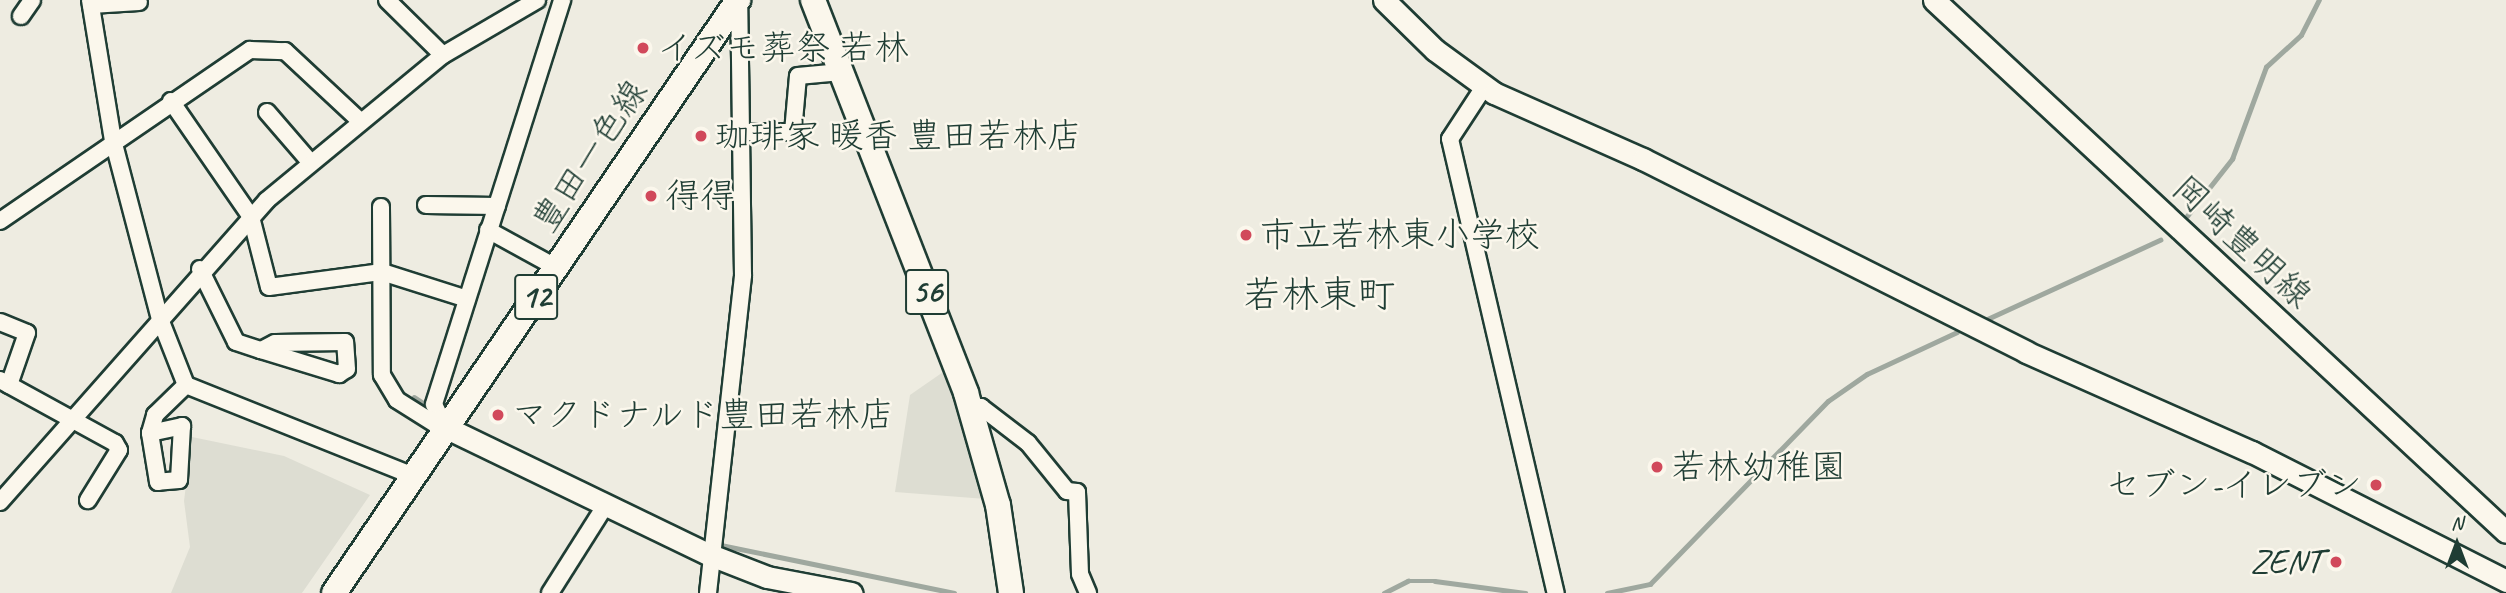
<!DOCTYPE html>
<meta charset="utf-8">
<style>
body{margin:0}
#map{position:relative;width:2506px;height:593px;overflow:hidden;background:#eeece1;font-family:Caveat,"Klee One",sans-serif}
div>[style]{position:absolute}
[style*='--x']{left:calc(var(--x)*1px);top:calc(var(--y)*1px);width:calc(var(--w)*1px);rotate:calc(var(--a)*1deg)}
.built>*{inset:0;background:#ddddd2}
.stream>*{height:4.5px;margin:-2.25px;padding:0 2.25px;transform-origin:2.25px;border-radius:2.25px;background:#9fa89f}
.roads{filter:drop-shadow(2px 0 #1f3d34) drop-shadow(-2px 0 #1f3d34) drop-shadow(0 2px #1f3d34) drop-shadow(0 -2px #1f3d34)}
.street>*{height:16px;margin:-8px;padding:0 8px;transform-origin:8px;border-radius:8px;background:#fbf7ec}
.secondary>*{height:21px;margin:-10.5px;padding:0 10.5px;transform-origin:10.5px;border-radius:10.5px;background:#fbf7ec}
.primary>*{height:24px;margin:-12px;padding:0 12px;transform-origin:12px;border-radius:12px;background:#fbf7ec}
.dots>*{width:19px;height:19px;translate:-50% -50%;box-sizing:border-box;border:4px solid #fbf7ec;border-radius:50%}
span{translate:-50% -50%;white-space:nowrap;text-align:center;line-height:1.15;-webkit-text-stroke:5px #fbf7ec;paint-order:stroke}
.shield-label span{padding:2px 5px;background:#fbf7ec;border:2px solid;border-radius:5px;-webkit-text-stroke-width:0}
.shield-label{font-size:33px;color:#1f3d34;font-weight:700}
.poi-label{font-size:35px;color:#1f3d34}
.left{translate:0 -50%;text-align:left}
.right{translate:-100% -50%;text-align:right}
.street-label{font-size:35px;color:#1f3d34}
.quarter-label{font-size:38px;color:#1f3d34}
.north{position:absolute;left:2422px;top:509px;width:70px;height:70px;-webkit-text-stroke:5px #fbf7ec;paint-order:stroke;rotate:0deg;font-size:19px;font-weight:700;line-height:28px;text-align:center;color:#1f3d34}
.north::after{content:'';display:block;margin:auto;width:24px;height:32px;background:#1f3d34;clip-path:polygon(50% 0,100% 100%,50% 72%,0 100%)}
</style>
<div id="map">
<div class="built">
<div style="clip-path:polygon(946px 370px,969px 437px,986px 499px,895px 492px,910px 395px)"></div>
<div style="clip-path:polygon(192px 437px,284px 456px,370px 495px,302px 593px,171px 593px,190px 547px,184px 501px)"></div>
</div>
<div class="stream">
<div style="--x:2187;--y:216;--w:73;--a:-51.7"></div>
<div style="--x:2232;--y:159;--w:98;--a:-69.7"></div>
<div style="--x:2266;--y:67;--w:47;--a:-42.4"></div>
<div style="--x:2301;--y:35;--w:39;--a:-63"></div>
<div style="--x:1983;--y:321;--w:195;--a:-24.6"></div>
<div style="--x:414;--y:397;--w:20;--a:33"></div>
<div style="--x:716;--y:544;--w:243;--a:11.6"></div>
<div style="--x:1384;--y:593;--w:27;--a:-27"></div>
<div style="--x:1408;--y:581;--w:27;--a:0"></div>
<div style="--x:1435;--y:581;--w:91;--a:7.6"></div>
<div style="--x:1607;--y:593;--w:44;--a:-11.8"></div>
<div style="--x:1650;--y:584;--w:255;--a:-45.8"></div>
<div style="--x:1828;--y:401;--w:47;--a:-34.7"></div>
<div style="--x:1867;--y:374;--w:99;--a:-25"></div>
</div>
<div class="roads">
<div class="street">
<div style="--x:90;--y:0;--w:142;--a:80.7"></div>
<div style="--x:113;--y:140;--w:185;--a:75.3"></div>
<div style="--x:160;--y:319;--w:71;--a:68.5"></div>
<div style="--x:186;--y:385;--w:245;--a:21.8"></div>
<div style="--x:387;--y:0;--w:78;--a:44.5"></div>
<div style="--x:91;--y:5;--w:48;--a:-3.6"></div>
<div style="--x:21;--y:16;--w:19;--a:-55"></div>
<div style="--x:1484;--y:87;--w:62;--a:123.2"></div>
<div style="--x:1450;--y:139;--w:466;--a:76.9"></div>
<div style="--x:171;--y:101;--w:141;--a:55.4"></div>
<div style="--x:251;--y:217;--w:72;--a:75.6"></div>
<div style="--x:269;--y:287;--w:114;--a:-7.6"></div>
<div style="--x:382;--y:272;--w:89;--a:17.6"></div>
<div style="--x:267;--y:112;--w:67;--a:49.2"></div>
<div style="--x:741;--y:132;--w:52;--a:0"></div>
<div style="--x:793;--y:132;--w:56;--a:-84.9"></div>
<div style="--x:798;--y:76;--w:43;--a:-5.3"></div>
<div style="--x:426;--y:205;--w:71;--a:0.8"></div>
<div style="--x:381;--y:207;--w:168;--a:89.7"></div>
<div style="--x:382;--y:375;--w:29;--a:59"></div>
<div style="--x:397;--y:400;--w:54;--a:32.2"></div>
<div style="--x:0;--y:221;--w:303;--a:-34.4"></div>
<div style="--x:250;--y:50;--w:35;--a:2"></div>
<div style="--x:285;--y:51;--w:103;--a:43"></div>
<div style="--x:488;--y:230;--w:79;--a:28.8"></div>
<div style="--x:200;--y:269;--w:81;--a:63.7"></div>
<div style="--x:236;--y:342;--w:26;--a:18"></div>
<div style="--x:261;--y:350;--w:82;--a:17.1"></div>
<div style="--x:339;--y:374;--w:9;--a:-32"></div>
<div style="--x:347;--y:369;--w:27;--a:-94"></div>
<div style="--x:345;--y:342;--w:70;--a:179.2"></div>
<div style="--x:275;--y:343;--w:16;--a:153"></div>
<div style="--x:0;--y:322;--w:29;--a:22"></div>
<div style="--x:27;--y:333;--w:55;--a:109.1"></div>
<div style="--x:0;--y:380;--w:131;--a:28.7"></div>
<div style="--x:115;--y:443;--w:8;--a:60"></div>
<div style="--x:119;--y:450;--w:59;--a:121.8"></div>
<div style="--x:971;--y:407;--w:10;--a:0"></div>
<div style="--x:981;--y:407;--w:59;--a:37.5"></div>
<div style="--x:1028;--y:443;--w:62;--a:50.9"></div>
<div style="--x:1067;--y:491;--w:10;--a:6"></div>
<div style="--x:1077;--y:492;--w:82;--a:87.9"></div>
<div style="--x:1080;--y:574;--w:21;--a:67"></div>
<div style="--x:445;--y:427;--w:25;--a:-116"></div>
<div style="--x:434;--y:404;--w:424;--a:-72.4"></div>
<div style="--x:150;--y:433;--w:33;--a:-12"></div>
<div style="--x:182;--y:426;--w:54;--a:93.2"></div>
<div style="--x:179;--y:480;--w:21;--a:175"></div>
<div style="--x:158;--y:482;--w:50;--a:-99.3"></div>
<div style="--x:150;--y:433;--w:19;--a:-74"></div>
<div style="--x:155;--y:415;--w:43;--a:-44.1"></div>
<div style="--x:0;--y:502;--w:403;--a:-48.5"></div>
<div style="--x:267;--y:200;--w:228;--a:-39.5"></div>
<div style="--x:443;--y:55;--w:109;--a:-30.3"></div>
<div style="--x:550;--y:593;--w:103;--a:-57.7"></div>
<div style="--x:708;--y:593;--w:320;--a:-83.7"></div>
<div style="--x:743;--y:275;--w:275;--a:-90.8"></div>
</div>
<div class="secondary">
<div style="--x:1384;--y:0;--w:71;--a:44.4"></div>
<div style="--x:1435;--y:50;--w:73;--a:36.1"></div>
<div style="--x:1494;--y:93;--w:163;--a:23.9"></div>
<div style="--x:1643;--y:159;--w:429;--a:26.7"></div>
<div style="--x:2026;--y:352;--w:247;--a:23.9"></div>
<div style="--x:2252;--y:452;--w:285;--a:26.9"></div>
<div style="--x:1934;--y:0;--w:781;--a:42.92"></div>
<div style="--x:445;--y:427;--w:292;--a:25.8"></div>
<div style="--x:708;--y:554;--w:63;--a:21.3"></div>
<div style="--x:767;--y:577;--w:86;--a:10.8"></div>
</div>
<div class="primary">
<div style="--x:813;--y:0;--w:422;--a:68.7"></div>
<div style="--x:966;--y:393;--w:116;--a:74.1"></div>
<div style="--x:998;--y:505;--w:89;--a:81.6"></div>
<div style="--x:334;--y:593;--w:718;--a:-55.73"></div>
</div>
</div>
<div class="dots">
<div style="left:643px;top:48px;background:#d1495b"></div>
<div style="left:701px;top:136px;background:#d1495b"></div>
<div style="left:651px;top:196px;background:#d1495b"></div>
<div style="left:1246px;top:235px;background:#d1495b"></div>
<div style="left:498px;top:415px;background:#d1495b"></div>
<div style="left:1657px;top:467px;background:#d1495b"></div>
<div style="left:2376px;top:485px;background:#d1495b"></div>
<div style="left:2336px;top:562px;background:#d1495b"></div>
</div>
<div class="shield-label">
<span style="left:927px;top:292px">56</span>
<span style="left:536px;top:297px">12</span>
</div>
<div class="poi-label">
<span class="left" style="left:657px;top:48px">イズモ葬祭 若林</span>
<span class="left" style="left:715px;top:136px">珈琲家 暖香 豊田若林店</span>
<span class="left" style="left:665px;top:196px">得得</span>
<span class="left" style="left:1260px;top:235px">市立若林東小学校</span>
<span class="left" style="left:512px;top:415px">マクドナルド豊田若林店</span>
<span class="left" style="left:1671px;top:467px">若林幼稚園</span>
<span class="right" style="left:2362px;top:485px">セブン-イレブン</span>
<span class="right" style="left:2322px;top:562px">ZENT</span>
</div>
<div class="street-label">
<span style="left:590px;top:156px;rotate:-56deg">豊田一色線</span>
<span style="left:2242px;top:242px;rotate:43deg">岡崎豊明線</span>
</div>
<div class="quarter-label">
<span style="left:1319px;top:295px">若林東町</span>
</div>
<div class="north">N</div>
</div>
